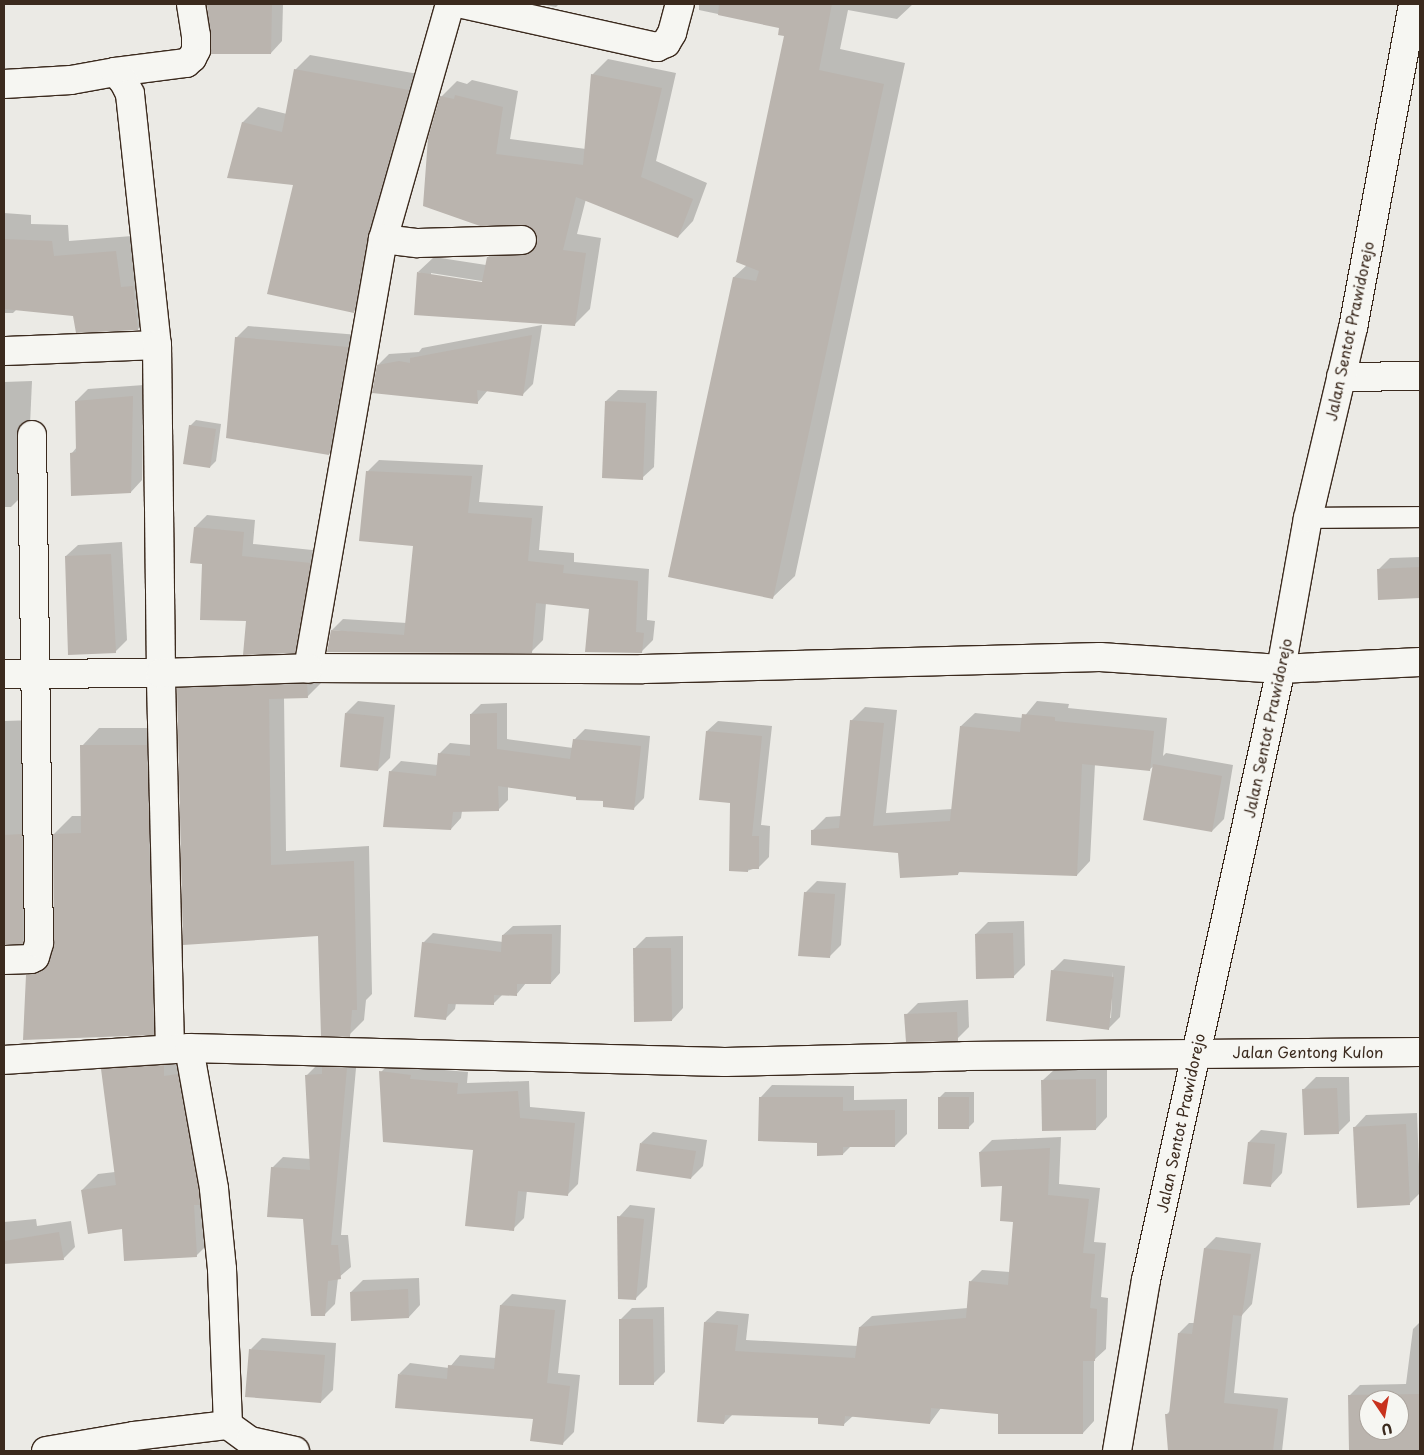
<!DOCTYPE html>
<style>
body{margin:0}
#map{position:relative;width:1424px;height:1455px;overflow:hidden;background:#ebeae5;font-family:"Playpen Sans",sans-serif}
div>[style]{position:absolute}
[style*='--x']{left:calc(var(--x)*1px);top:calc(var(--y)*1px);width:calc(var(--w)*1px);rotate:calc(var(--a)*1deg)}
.shadow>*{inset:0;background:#0003}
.building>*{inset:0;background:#bab4ae}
.roads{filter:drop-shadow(1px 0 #3b2a1e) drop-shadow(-1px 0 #3b2a1e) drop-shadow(0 1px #3b2a1e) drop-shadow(0 -1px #3b2a1e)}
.service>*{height:20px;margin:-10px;padding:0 10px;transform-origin:10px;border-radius:10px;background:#f6f6f2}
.minor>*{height:28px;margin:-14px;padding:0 14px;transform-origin:14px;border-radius:14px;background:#f6f6f2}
.tertiary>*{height:28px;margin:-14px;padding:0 14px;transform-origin:14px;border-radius:14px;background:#f6f6f2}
.secondary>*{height:28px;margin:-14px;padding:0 14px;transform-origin:14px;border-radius:14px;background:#f6f6f2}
span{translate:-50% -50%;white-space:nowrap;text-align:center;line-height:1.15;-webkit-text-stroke:5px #f6f6f2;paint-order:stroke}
.street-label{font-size:15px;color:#3b2a1e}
.frame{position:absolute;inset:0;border:5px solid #3b2a1e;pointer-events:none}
.north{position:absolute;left:1359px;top:1390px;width:50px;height:50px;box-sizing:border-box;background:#f6f6f2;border:1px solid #aba49d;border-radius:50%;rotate:168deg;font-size:14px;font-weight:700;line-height:20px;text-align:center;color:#3b2a1e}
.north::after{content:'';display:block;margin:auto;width:18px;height:22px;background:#c8321e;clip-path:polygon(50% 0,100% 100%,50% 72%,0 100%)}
</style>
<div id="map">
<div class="shadow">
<div style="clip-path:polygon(207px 4px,283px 4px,282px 41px,271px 53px,213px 33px)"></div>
<div style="clip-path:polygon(540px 4px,559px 4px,556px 7px)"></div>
<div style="clip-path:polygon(699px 4px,913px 4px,897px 19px,848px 10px,840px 49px,905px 63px,795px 576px,773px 597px,734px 277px,747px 265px,786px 35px,780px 27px,699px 10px)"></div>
<div style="clip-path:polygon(1082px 4px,1116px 4px,1082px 5px)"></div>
<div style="clip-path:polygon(310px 55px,424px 75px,369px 296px,354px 311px,295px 184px,228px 177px,243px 122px,258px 107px,287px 114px,295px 70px)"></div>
<div style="clip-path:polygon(evenodd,608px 59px,676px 73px,656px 161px,707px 183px,693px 221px,678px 237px,586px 199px,577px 234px,601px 238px,590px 309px,574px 325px,418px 272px,434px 257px,486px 265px,488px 257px,504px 242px,538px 239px,441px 97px,457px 81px,467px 84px,472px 80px,518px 91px,510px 139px,586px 149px,592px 75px,608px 59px,431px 273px,488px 282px,488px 285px,431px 275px,431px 273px)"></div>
<div style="clip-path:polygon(4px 213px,31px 215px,31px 224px,68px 225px,69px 241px,132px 236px,154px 313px,138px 329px,74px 315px,17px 309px,13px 313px,4px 313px)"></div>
<div style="clip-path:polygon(542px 325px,533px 384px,522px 395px,488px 390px,477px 403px,378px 365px,389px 354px,419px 352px,422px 348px)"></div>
<div style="clip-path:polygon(248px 326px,359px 335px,341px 442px,329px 454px,236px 338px)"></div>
<div style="clip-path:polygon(32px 381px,27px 491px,11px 507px,4px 507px,4px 382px)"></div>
<div style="clip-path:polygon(144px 385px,142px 480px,131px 492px,72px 453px,77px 447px,76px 401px,88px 389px)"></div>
<div style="clip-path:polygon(618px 390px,657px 391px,654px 467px,642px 478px,606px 401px)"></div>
<div style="clip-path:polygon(196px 420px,221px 424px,216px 461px,210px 467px,190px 426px)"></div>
<div style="clip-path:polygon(379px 460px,483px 465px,479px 502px,543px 506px,539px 550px,574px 553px,574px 562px,649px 569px,647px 620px,655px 621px,653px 640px,641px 652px,591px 607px,546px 603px,543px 640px,531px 652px,332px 630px,343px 619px,407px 623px,415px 545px,368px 471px)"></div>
<div style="clip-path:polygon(207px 515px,255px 520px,253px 544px,322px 551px,306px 640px,294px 652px,247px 620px,195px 527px)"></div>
<div style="clip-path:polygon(122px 542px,127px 640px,115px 652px,66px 556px,78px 545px)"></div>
<div style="clip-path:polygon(1420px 557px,1420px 597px,1379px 599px,1378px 570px,1390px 558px)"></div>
<div style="clip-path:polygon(322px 669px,322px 682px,307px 697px,284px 697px,286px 851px,369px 846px,372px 994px,366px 1000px,364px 1020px,349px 1035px,319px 935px,184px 943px,178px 689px,193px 674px)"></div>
<div style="clip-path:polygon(358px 701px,395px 705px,390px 758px,378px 770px,346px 713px)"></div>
<div style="clip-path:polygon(1037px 701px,1069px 704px,1068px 708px,1167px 718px,1163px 756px,1166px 753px,1233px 765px,1224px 819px,1212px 831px,1155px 765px,1150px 769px,1095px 764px,1090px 861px,1077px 875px,961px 870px,958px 874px,899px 852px,813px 830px,826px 817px,841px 816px,851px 721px,865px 707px,897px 710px,886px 813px,953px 809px,961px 726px,975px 713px,1023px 718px)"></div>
<div style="clip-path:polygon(507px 703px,507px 739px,573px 748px,574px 740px,585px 729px,650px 736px,644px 798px,633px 809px,605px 800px,508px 786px,508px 800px,498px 810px,462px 811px,461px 818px,451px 829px,390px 772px,401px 761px,438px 765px,440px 753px,450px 743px,471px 745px,471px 714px,481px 704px)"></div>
<div style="clip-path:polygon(35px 720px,37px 928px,22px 942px,4px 944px,4px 721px)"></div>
<div style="clip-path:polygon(718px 721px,772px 726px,761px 825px,770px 826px,769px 857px,759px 867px,747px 871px,731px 802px,707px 731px)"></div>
<div style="clip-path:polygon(99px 728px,164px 728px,171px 1016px,153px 1033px,28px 975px,53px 955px,55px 947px,54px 834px,72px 816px,82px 816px,82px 746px)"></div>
<div style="clip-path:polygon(817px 881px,846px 883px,841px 945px,829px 957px,805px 893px)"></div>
<div style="clip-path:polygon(1024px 921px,1025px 965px,1013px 977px,976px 934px,988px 922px)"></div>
<div style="clip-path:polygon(561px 925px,560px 973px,551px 983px,526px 983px,516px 995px,503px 994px,493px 1004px,456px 1003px,455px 1009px,446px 1018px,423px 943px,433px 933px,503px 942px,503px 935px,513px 926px)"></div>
<div style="clip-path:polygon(683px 936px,683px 1008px,672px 1020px,634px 949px,646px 937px)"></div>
<div style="clip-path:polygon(evenodd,1064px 959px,1125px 966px,1120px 1017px,1108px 1029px,1052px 971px,1064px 959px,1113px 971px,1111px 1018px,1109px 1018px,1113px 971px)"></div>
<div style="clip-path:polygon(968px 1000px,969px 1027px,957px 1039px,906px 1015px,918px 1003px)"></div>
<div style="clip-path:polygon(180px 1050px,212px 1240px,196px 1256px,123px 1227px,82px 1190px,98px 1174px,115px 1172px,102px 1070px,118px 1054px)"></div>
<div style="clip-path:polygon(357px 1057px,341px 1235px,348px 1235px,351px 1267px,338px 1278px,335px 1304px,324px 1315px,304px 1218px,272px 1168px,283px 1157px,311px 1159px,307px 1075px,318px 1064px)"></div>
<div style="clip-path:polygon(392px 1061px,421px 1064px,421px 1068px,468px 1072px,467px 1083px,529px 1081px,530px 1107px,585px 1112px,578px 1184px,567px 1195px,527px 1190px,524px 1218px,513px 1229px,474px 1149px,381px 1072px)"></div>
<div style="clip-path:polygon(1107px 1068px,1107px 1117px,1096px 1129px,1043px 1080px,1055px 1069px)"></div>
<div style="clip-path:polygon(1316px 1077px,1349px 1077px,1350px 1121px,1338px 1133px,1304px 1089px)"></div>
<div style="clip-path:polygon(772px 1085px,854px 1086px,854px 1100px,907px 1099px,907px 1134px,895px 1146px,851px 1146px,843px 1154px,818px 1142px,761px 1097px)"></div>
<div style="clip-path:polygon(945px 1092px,974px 1092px,974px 1122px,968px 1128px,939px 1098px)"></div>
<div style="clip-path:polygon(1417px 1113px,1420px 1193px,1409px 1204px,1355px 1127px,1366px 1115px)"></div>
<div style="clip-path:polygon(1261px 1130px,1287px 1133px,1282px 1173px,1271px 1185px,1249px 1142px)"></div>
<div style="clip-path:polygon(653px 1132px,707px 1140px,703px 1166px,691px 1178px,641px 1143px)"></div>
<div style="clip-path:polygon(1061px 1137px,1059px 1184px,1100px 1188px,1094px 1242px,1106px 1243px,1101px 1297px,1108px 1298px,1106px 1349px,1094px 1360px,1094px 1421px,1083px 1433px,999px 1413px,941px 1408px,930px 1423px,853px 1416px,843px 1425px,819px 1417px,733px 1414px,724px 1423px,705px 1322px,717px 1311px,749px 1314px,746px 1340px,858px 1346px,860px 1327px,872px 1316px,968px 1308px,971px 1281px,982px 1270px,1010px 1272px,1015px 1221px,1004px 1185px,980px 1152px,992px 1140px)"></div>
<div style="clip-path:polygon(630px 1205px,655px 1208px,647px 1287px,635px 1299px,619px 1217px)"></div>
<div style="clip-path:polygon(36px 1219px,37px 1226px,71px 1221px,75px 1247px,63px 1259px,4px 1263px,4px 1222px)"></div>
<div style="clip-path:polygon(1216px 1237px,1261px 1243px,1252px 1304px,1242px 1315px,1234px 1393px,1288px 1398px,1282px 1451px,1169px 1451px,1166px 1415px,1171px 1410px,1179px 1333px,1189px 1323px,1195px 1323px,1205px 1248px)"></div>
<div style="clip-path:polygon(419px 1278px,420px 1305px,409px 1317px,351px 1292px,363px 1280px)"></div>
<div style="clip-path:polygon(512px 1294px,566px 1300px,558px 1373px,580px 1375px,574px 1432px,563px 1443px,534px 1418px,399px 1374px,410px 1363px,449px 1368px,460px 1355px,496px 1358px,501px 1305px)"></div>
<div style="clip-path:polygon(664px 1307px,665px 1372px,653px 1384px,620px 1320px,632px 1308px)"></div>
<div style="clip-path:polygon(evenodd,1420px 1322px,1420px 1451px,1349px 1451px,1350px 1395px,1360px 1385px,1406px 1384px,1413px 1329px,1420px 1322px,1369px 1400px,1399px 1400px,1399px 1430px,1369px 1430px,1369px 1400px)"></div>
<div style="clip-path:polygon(262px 1338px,336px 1343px,333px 1390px,321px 1402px,251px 1349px)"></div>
</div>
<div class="building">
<div style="clip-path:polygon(207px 4px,272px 4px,271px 54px,211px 54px)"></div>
<div style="clip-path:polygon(719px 4px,832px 4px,819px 70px,884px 84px,773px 599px,668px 577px,733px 277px,756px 281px,759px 271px,736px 262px,784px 36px,778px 35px,779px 28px,718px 15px)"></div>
<div style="clip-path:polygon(294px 69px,409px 90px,368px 235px,354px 313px,267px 294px,293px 185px,227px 178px,242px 122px,282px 132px)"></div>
<div style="clip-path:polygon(591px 74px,662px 88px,641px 177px,693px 199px,678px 238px,576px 197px,563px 250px,586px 253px,575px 326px,414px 315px,417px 272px,482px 282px,487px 257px,530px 254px,538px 240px,529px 226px,480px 226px,423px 206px,428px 138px,440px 96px,454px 99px,455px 95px,503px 107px,496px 154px,583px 165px)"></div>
<div style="clip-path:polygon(4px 239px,52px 241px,54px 256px,116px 251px,121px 287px,133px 286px,138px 330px,76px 333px,73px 316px,4px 309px)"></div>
<div style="clip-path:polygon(532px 335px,523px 396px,477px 390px,478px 404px,372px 393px,377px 365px,399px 361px,410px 363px,410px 358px)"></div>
<div style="clip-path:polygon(235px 337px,348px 347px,329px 455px,226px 438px)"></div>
<div style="clip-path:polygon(133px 396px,131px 493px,71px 496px,70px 453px,76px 452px,75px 401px)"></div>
<div style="clip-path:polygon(605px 401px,646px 403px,643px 480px,602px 478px)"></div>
<div style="clip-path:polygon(189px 425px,216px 429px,210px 468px,183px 464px)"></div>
<div style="clip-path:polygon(366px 471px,472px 476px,468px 513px,532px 518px,528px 561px,564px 565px,563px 573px,638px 581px,636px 632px,644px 633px,642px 653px,585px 652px,589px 609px,536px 603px,532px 653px,327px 652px,331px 630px,404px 635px,413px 546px,359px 541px)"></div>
<div style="clip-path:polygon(194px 527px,244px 532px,242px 556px,311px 563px,295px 653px,243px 655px,246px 621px,200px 620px,202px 564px,190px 563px)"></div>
<div style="clip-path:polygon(111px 554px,116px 653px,68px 655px,65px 556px)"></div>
<div style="clip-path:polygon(1420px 567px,1420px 598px,1378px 600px,1377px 569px)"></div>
<div style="clip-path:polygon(307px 684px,308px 698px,269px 699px,271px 865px,354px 861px,357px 1010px,352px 1010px,350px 1037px,321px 1036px,318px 936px,183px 945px,177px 688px)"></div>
<div style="clip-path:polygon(345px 713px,384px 717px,378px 771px,340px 767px)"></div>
<div style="clip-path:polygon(497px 713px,497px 749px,570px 759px,573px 739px,641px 746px,634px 810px,603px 807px,603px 801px,576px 800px,576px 797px,498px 786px,499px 811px,453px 812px,451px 830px,383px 827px,389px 771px,436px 776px,438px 753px,470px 756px,470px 714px)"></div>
<div style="clip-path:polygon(1022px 714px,1055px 717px,1055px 721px,1154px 731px,1150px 771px,1082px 764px,1077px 876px,958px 872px,958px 875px,900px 878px,898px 853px,811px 845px,811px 830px,839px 828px,850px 720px,884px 723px,873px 826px,950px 821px,960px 726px,1020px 732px)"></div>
<div style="clip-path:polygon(706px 731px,762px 736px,752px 836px,759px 836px,759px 869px,748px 869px,748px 872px,729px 871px,730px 803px,699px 800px)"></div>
<div style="clip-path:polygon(80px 745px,147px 745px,154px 1035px,23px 1040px,26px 975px,47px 967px,54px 947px,53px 834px,81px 833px)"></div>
<div style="clip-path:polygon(1153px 764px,1222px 776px,1212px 832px,1143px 820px)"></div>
<div style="clip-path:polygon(22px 834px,23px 941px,23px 944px,4px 944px,4px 835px)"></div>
<div style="clip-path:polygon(804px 892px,835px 894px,830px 958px,798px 956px)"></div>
<div style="clip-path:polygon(1013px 933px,1014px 978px,976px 979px,975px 934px)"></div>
<div style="clip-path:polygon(523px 934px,552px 934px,551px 984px,517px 984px,517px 996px,494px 995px,494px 1005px,448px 1004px,446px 1020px,414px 1017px,422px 942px,501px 952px,502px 935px)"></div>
<div style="clip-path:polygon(633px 948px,671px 948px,672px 1021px,634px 1022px)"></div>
<div style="clip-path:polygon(1051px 970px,1114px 977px,1109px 1030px,1046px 1021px)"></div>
<div style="clip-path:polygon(957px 1012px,958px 1041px,906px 1042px,904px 1014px)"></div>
<div style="clip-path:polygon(164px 1065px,164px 1076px,178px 1074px,199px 1191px,200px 1205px,194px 1205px,197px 1257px,124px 1261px,122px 1229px,88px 1234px,81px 1190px,116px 1185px,101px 1069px)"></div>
<div style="clip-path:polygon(322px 1067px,347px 1068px,331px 1245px,338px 1245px,341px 1279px,328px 1281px,325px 1316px,311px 1316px,303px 1219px,267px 1217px,271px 1167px,310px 1170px,305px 1075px,322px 1074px)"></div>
<div style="clip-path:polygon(379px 1071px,411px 1075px,410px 1079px,458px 1083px,457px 1094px,518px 1091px,520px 1118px,575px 1123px,568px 1196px,518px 1191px,514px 1231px,465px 1226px,473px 1150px,383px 1142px)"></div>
<div style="clip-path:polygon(1096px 1079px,1096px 1130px,1042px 1131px,1041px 1080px)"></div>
<div style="clip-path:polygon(1337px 1088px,1339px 1134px,1304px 1135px,1302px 1089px)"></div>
<div style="clip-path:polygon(759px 1097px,843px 1097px,843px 1111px,895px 1110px,895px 1147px,843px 1147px,843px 1155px,817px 1156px,817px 1143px,758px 1141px)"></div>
<div style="clip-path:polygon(938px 1097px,969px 1097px,969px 1129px,938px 1129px)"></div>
<div style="clip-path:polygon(1406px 1124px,1410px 1205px,1357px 1208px,1353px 1127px)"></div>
<div style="clip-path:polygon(1248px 1142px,1275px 1144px,1271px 1187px,1243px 1184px)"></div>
<div style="clip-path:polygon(640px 1143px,696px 1151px,691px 1179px,636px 1171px)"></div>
<div style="clip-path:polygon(1050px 1148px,1048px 1195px,1089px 1199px,1083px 1253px,1095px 1254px,1090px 1308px,1097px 1309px,1095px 1361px,1083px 1361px,1083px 1434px,998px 1434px,998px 1414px,931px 1408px,930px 1424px,845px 1416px,844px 1426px,818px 1424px,818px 1418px,725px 1415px,724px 1424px,697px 1422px,704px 1322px,738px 1325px,735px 1351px,855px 1358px,859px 1327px,966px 1318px,969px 1281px,1008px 1285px,1013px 1222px,1000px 1221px,1002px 1186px,981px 1187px,979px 1152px)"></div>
<div style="clip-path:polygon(617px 1216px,644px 1219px,636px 1300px,618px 1299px)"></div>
<div style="clip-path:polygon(59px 1232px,64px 1260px,4px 1264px,4px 1241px)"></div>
<div style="clip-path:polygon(1204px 1248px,1251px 1254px,1242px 1316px,1233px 1315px,1224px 1403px,1278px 1409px,1273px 1451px,1168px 1451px,1165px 1414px,1169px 1414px,1178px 1333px,1192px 1334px)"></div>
<div style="clip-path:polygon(408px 1289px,409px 1318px,351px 1321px,350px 1292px)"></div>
<div style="clip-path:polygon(500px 1305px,555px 1310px,547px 1383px,570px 1386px,563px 1445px,530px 1441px,533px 1419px,395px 1408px,398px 1374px,447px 1379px,448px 1365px,494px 1369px)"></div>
<div style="clip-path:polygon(619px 1319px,653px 1319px,654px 1385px,619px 1385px)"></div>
<div style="clip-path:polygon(249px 1349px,325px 1355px,321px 1403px,245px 1397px)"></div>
<div style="clip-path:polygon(evenodd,1420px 1394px,1420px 1451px,1349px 1451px,1348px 1395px,1420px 1394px,1369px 1400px,1399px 1400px,1399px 1430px,1369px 1430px,1369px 1400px)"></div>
</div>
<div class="roads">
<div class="service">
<div style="--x:1308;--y:518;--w:112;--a:-0.5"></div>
</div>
<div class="minor">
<div style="--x:450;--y:4;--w:244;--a:105.9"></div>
<div style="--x:383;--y:239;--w:436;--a:99.9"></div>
<div style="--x:308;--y:668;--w:335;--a:0.2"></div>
<div style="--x:643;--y:669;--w:457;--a:-1.5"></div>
<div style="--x:1100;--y:657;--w:181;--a:3.8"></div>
<div style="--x:1281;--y:669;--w:139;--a:-2.9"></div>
<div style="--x:463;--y:4;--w:199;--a:12.5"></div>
<div style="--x:657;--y:47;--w:10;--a:-24"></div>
<div style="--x:666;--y:43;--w:12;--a:-59"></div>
<div style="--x:672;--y:33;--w:30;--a:-75"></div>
<div style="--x:115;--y:72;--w:72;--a:-7.2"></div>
<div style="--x:186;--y:63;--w:8;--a:-40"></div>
<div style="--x:192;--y:58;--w:9;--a:-63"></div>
<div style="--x:196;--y:50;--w:14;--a:-90"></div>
<div style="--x:196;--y:36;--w:32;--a:-99"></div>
<div style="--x:4;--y:84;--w:67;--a:-3.4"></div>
<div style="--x:71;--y:80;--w:45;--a:-10.3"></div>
<div style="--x:115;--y:72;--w:13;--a:48"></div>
<div style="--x:124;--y:82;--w:13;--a:63"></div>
<div style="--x:130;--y:94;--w:252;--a:83.9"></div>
<div style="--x:383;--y:239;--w:35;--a:7"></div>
<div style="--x:418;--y:243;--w:104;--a:-1.7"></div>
<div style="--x:4;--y:351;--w:153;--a:-2.2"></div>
<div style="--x:157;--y:345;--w:328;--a:89.3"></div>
<div style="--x:161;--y:673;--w:157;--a:179.6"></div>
<div style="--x:1341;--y:377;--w:79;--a:-0.7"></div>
<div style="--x:4;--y:960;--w:27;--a:-2"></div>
<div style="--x:31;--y:959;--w:4;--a:-27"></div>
<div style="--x:35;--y:957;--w:15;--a:-74"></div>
<div style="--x:39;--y:943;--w:508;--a:-90.79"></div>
<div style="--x:189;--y:1048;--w:536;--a:1.5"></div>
<div style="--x:725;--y:1062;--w:240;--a:-1.4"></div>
<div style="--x:965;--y:1056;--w:455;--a:-0.5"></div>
<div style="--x:170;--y:1049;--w:376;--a:-91.4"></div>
<div style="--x:161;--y:673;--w:147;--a:-1.9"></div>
<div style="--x:46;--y:1451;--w:89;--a:-9.7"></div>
<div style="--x:134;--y:1436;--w:95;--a:-6.7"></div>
</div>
<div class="tertiary">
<div style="--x:4;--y:1060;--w:185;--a:-3.7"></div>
<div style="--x:189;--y:1048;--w:143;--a:79.9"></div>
<div style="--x:214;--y:1189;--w:80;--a:84.3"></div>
<div style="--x:222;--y:1269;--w:156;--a:87.8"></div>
<div style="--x:228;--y:1425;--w:27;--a:36"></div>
<div style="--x:250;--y:1441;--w:46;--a:12.5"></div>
</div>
<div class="secondary">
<div style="--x:1117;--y:1451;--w:173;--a:-80.4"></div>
<div style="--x:1146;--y:1280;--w:626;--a:-77.54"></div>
<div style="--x:1281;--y:669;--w:153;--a:-79.9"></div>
<div style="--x:1308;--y:518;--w:195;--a:-76.7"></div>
<div style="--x:1353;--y:328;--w:330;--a:-79.5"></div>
</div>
</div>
<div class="street-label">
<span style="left:1349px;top:331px;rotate:-78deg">Jalan Sentot Prawidorejo</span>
<span style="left:1267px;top:728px;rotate:-78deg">Jalan Sentot Prawidorejo</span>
<span style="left:1308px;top:1052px">Jalan Gentong Kulon</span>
<span style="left:1180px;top:1123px;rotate:-78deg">Jalan Sentot Prawidorejo</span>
</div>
<div class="frame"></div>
<div class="north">U</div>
</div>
